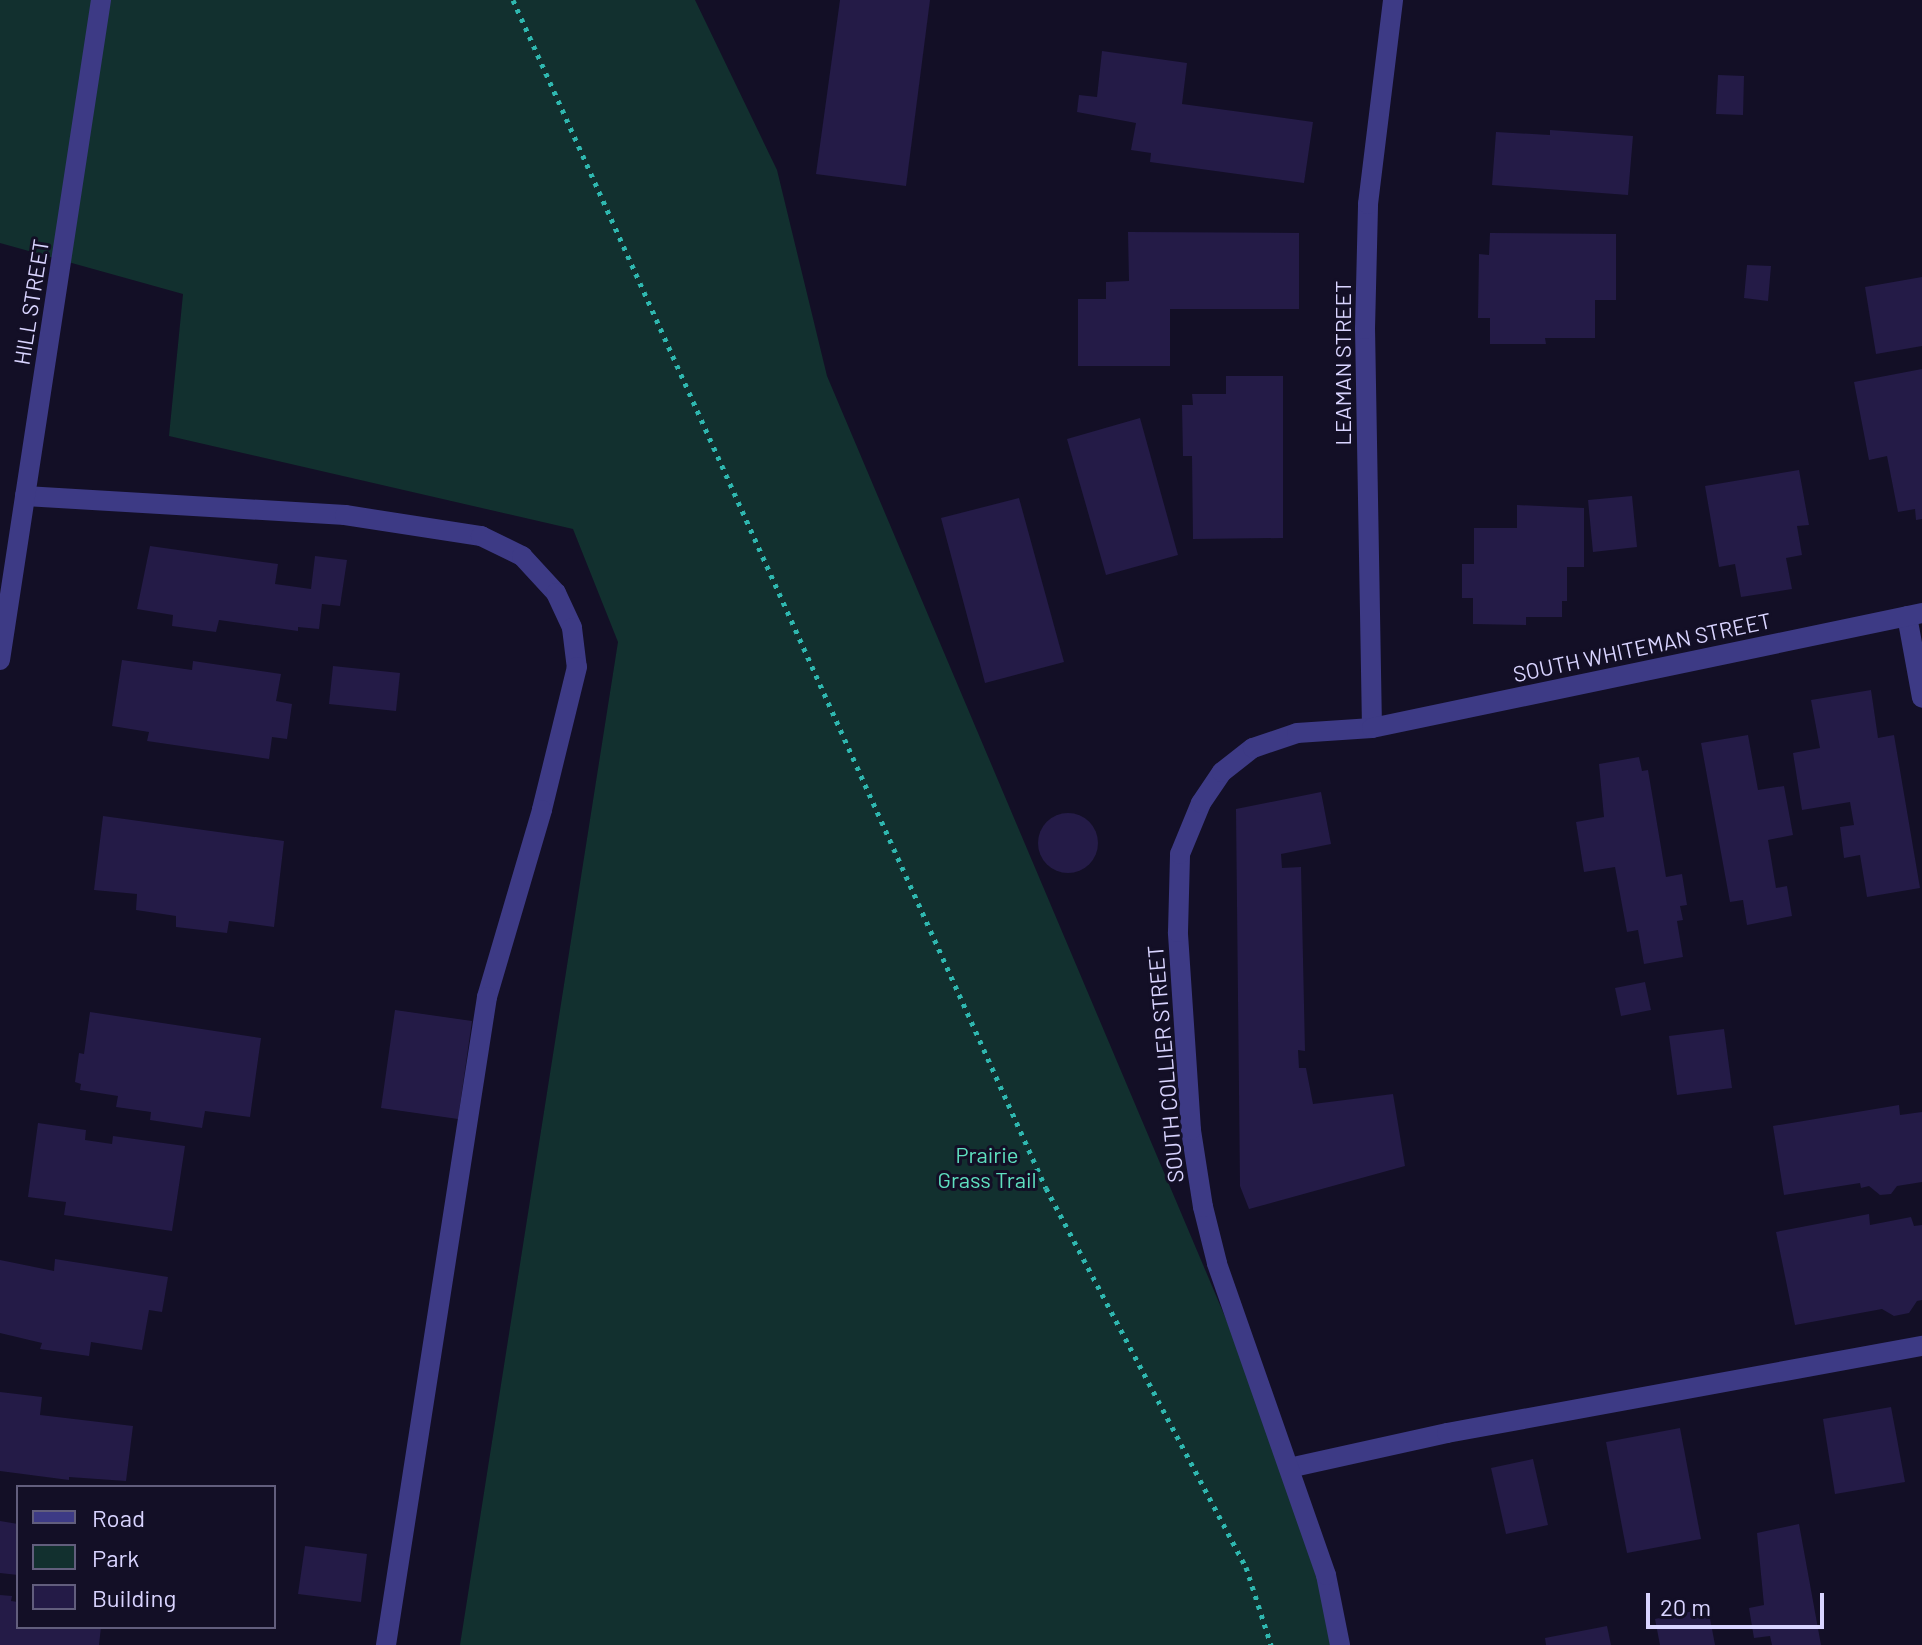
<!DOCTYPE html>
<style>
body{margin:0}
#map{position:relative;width:1922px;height:1645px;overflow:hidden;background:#130f26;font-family:Barlow,sans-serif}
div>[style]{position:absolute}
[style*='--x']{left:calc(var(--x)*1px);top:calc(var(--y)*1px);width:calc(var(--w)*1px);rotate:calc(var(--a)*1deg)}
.green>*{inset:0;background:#12302f}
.building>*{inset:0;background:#241b47}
.round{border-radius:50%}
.path>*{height:5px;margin-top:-2.5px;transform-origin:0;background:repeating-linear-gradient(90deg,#2fb8b0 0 4px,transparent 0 10px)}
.minor>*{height:20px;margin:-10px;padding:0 10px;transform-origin:10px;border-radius:10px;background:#3d3a85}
span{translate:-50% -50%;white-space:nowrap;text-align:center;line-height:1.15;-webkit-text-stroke:6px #130f26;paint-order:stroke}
.street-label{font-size:22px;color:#d9d4ff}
.park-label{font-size:22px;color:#5fe0c0}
.legend{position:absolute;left:16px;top:1485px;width:260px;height:144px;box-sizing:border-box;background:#130f26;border:2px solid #625e7d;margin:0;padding:10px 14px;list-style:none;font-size:24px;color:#d9d4ff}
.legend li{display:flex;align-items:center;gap:16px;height:40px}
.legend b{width:40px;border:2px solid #625e7d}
.scale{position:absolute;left:1646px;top:1593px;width:178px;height:36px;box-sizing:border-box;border:4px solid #d9d4ff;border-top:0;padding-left:10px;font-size:24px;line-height:28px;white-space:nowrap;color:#d9d4ff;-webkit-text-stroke:6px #130f26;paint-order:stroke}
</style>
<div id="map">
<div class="green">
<div style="clip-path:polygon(0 0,695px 0,777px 170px,827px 376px,1289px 1468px,1339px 1645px,460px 1645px,618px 642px,573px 529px,169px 436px,183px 294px,0 243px)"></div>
</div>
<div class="building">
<div style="clip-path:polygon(840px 0,930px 0,906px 186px,816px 174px)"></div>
<div style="clip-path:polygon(1102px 51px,1187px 63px,1182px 104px,1313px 122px,1304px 183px,1150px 162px,1151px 153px,1131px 150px,1136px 123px,1077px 112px,1079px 95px,1097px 97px)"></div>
<div style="clip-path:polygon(1718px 75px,1744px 76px,1743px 115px,1716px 114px)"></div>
<div style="clip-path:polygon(1550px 130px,1633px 136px,1628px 195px,1492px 185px,1496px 132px,1550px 135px)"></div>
<div style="clip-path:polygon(1128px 232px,1299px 233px,1299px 309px,1170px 309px,1170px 366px,1078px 366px,1078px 299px,1106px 299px,1106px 282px,1129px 281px)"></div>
<div style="clip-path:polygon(1490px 233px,1616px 234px,1616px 300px,1595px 300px,1595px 338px,1545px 338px,1546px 344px,1490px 344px,1490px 318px,1478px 318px,1479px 254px,1489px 255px)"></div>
<div style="clip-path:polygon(1747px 265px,1771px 266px,1768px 301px,1744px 298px)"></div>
<div style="clip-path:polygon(1922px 277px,1922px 346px,1876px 354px,1865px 287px)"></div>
<div style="clip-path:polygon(1922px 369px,1922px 519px,1916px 520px,1915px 509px,1898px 512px,1887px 456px,1869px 460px,1854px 382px)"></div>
<div style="clip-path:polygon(1226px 376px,1283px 376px,1283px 538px,1193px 539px,1192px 456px,1183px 456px,1182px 405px,1193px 405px,1192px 394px,1226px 394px)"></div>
<div style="clip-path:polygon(1140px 418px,1178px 555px,1106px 575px,1067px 439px)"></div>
<div style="clip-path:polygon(1799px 470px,1809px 525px,1797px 526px,1802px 555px,1786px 558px,1792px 589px,1741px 597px,1735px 564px,1719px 567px,1705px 486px)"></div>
<div style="clip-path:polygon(1632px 496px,1637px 547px,1593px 552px,1588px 500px)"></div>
<div style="clip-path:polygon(1019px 498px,1064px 662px,985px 683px,941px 518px)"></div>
<div style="clip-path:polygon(1517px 505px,1584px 508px,1584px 567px,1567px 567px,1567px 601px,1562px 601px,1562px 617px,1526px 617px,1526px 625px,1473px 624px,1473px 598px,1462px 598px,1462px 564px,1474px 564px,1474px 528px,1517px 528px)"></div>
<div style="clip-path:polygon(150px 546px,278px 564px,275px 584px,311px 589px,315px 556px,347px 560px,340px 606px,322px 604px,319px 629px,298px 627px,298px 631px,219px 620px,216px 632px,172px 626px,173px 615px,137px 609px)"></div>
<div style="clip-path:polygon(122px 660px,192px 670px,193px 661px,281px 674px,276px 701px,292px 704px,287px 739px,272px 737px,269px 759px,147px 741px,149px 732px,112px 726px)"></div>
<div style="clip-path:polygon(333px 666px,400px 673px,396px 711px,329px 704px)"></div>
<div style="clip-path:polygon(1871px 690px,1878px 738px,1894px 735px,1920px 888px,1867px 897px,1860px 855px,1844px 858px,1840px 827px,1854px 825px,1850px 802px,1802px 810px,1793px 753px,1820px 748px,1811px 700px)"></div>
<div style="clip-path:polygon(1748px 735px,1758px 790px,1784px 786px,1793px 835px,1768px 840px,1776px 888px,1787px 886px,1792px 916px,1747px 925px,1743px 900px,1730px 902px,1701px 743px)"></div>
<div style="clip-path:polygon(1639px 757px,1642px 771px,1648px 770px,1666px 877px,1682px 874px,1687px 905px,1680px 906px,1683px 920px,1677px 921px,1683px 957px,1644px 964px,1638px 930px,1627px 932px,1615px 867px,1584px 872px,1576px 822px,1604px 817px,1599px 764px)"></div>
<div style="clip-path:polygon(1321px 792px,1331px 844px,1281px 854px,1282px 868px,1301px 867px,1305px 1051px,1298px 1050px,1299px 1068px,1306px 1068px,1313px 1104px,1393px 1094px,1405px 1166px,1249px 1209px,1240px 1186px,1236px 809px)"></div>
<div class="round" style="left:1038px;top:813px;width:60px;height:60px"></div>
<div style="clip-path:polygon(103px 816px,284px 841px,274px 927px,229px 921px,227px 933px,176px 927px,176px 916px,136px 910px,137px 894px,94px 890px)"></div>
<div style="clip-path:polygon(1645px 982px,1651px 1010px,1621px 1016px,1615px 988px)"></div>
<div style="clip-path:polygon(395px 1010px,472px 1021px,458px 1119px,381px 1108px)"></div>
<div style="clip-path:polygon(90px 1012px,261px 1038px,250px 1117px,205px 1111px,202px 1128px,150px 1120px,151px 1112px,116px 1107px,118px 1096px,80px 1090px,81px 1084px,75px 1082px,79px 1053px,84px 1054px)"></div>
<div style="clip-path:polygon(1724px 1029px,1732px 1088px,1677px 1095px,1669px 1036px)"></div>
<div style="clip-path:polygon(1899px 1105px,1900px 1115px,1922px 1112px,1922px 1182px,1897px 1186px,1891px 1194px,1880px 1195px,1869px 1186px,1861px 1188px,1860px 1183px,1784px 1195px,1773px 1126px)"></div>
<div style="clip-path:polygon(38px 1123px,86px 1130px,85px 1140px,112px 1144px,113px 1136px,185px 1146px,172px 1231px,64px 1215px,66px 1202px,28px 1197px)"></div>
<div style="clip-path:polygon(1869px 1214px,1870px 1225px,1911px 1217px,1914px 1226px,1922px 1225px,1922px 1300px,1917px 1301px,1909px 1313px,1894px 1316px,1882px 1309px,1795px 1325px,1776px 1232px)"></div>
<div style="clip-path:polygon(55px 1259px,168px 1277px,162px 1312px,149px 1310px,142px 1350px,91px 1342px,89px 1356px,40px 1349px,42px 1343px,0 1333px,0 1260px,54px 1271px)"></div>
<div style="clip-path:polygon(0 1392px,42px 1397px,40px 1415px,133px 1426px,126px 1481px,69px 1477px,69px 1480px,0 1471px)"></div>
<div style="clip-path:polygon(1891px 1407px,1905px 1482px,1835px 1494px,1823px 1419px)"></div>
<div style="clip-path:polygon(1680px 1428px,1701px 1539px,1627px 1553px,1606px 1442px)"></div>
<div style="clip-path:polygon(1533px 1459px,1548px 1525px,1506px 1534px,1491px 1468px)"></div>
<div style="clip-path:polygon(0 1521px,18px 1524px,18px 1575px,0 1573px)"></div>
<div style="clip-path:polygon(1799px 1524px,1821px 1645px,1772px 1645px,1770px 1636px,1754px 1638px,1749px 1608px,1764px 1605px,1757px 1533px)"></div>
<div style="clip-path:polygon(305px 1546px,367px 1554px,361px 1602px,298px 1594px)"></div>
<div style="clip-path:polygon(0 1595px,12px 1596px,11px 1601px,18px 1602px,18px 1627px,101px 1627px,99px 1645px,0 1645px)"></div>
<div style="clip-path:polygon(1708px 1608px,1715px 1645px,1660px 1645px,1655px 1619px)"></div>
<div style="clip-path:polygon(1607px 1626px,1611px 1645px,1546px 1645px,1545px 1638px)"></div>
</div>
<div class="path">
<div style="--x:513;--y:0;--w:1302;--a:65.84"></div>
<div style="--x:1046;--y:1188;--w:429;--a:62.2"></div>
<div style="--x:1246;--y:1567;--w:82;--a:72.2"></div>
</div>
<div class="minor">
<div style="--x:25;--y:496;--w:321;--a:3.4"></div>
<div style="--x:345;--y:515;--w:138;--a:8.8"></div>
<div style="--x:481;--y:536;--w:46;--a:26"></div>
<div style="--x:522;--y:556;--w:50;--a:47.4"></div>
<div style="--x:556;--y:593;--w:38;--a:65"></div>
<div style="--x:572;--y:628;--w:39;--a:83"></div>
<div style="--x:577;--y:667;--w:147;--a:103.8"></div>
<div style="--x:542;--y:810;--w:195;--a:106.4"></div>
<div style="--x:487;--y:997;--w:656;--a:98.86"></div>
<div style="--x:1907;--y:616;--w:83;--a:79.6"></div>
<div style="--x:0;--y:660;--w:668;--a:-81.3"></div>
<div style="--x:1372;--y:728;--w:399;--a:-91"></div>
<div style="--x:1365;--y:329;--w:125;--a:-88.6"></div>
<div style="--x:1368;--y:204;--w:206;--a:-83"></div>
<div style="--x:1289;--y:1468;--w:162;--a:-12.5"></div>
<div style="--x:1447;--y:1433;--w:483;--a:-10.4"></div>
<div style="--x:1340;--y:1645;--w:71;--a:-101.3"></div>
<div style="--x:1326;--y:1575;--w:330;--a:-109.3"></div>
<div style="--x:1217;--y:1263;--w:58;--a:-104"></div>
<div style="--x:1203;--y:1207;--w:78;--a:-98.9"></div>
<div style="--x:1191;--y:1130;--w:198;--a:-93.8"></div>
<div style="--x:1178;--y:932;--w:78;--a:-88.5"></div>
<div style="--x:1180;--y:854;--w:55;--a:-67.6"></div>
<div style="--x:1201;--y:803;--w:37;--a:-56"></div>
<div style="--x:1222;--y:772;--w:39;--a:-38"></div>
<div style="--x:1253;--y:748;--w:46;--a:-18.8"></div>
<div style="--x:1297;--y:733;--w:75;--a:-3.8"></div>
<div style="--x:1372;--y:728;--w:562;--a:-11.81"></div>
</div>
<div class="street-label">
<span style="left:31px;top:302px;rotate:-81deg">HILL STREET</span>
<span style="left:1343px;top:363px;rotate:-90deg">LEAMAN STREET</span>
<span style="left:1642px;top:647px;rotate:-12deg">SOUTH WHITEMAN STREET</span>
<span style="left:1165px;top:1064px;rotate:-95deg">SOUTH COLLIER STREET</span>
</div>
<div class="park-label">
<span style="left:987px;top:1167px">Prairie<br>Grass Trail</span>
</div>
<ul class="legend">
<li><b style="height:10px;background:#3d3a85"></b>Road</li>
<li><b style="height:22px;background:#12302f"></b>Park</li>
<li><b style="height:22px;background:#241b47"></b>Building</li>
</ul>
<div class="scale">20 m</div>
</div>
